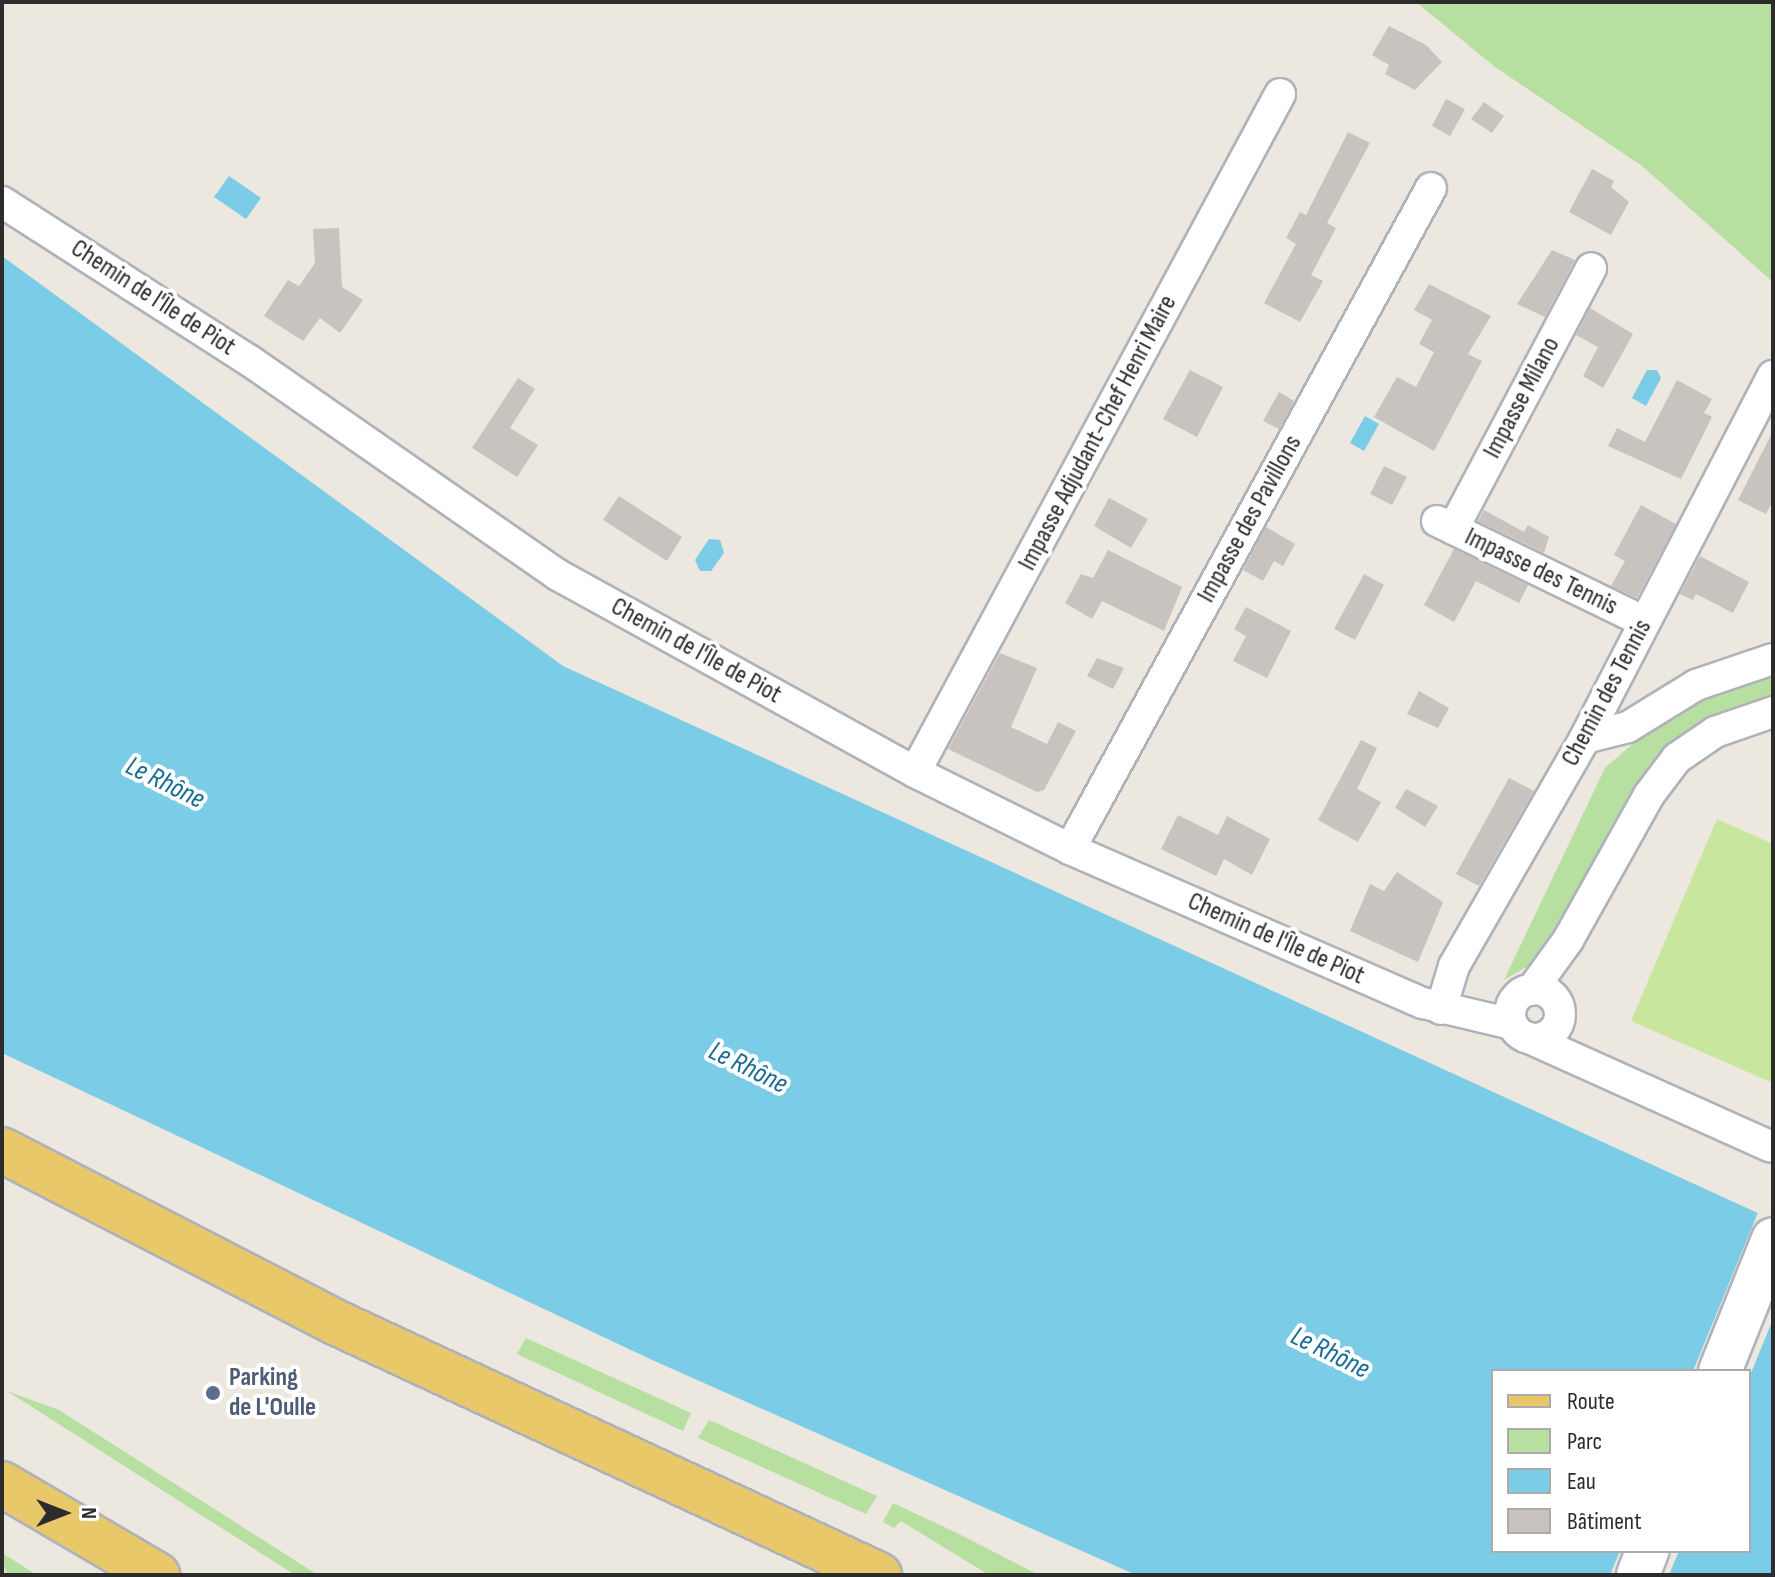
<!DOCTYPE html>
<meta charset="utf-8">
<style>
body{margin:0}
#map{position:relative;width:1775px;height:1577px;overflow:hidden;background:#ece7df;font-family:"Sofia Sans Condensed",sans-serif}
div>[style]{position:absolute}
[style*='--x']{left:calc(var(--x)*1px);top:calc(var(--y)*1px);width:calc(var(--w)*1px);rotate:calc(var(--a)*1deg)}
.green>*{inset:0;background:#b6dfa0}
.pitch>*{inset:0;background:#c8e69c}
.water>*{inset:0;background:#7acce7}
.pier>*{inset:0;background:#ece7df}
.building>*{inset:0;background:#c8c3be}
.roads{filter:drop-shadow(2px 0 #afb2bb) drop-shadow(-2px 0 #afb2bb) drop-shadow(0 2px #afb2bb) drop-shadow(0 -2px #afb2bb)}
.street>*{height:30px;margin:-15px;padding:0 15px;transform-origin:15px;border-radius:15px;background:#fff}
.street>.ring{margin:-15px;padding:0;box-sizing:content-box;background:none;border:30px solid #fff;border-radius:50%}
.secondary>*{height:42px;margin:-21px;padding:0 21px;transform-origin:21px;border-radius:21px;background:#fff}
.primary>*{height:44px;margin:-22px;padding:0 22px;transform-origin:22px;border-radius:22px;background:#e8c869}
.dots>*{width:22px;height:22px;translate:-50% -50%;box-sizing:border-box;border:4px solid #fff;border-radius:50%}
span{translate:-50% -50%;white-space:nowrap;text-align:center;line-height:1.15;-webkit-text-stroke:8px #fff;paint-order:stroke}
.street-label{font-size:26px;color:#2c2c2c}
.service-label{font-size:26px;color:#4e5e75;font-weight:700}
.left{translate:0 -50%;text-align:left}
.water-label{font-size:28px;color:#166c95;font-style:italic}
.frame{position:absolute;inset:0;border:4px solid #2c2c2c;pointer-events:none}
.legend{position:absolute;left:1491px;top:1369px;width:260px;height:184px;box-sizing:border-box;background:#fff;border:2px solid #ababab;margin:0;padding:10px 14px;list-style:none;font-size:24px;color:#2c2c2c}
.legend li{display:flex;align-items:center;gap:16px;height:40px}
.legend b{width:40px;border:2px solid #ababab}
.north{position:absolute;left:24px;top:1473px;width:80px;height:80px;-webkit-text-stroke:6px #fff;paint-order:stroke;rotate:90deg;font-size:22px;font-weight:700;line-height:32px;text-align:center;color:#2c2c2c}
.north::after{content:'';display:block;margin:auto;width:28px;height:36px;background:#2c2c2c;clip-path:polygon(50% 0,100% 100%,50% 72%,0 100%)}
</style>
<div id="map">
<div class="green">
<div style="clip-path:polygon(1416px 2px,1773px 2px,1773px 282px,1642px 166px,1495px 67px)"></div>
<div style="clip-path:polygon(1773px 664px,1773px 696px,1704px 720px,1652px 764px,1544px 957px,1504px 980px,1605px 768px,1680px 703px)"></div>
<div style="clip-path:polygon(526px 1338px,691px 1413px,683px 1431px,517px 1354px)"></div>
<div style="clip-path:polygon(7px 1391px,59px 1410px,318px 1575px,295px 1575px)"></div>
<div style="clip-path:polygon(709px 1420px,877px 1496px,866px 1514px,698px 1438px)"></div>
<div style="clip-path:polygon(893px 1503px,957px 1533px,1039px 1575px,989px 1575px,901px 1521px,894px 1528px,883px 1522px)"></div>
<div style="clip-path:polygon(2px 1553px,37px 1575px,6px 1575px)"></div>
</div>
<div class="pitch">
<div style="clip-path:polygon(1717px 819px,1773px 844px,1773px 1083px,1631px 1021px)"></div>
</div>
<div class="water">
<div style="clip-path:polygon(229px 176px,261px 198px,246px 219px,214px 197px)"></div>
<div style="clip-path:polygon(evenodd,2px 256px,563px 666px,1773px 1220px,1773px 1575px,1136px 1575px,650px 1359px,2px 1053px,2px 256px,1493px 1371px,1749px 1371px,1749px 1551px,1493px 1551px,1493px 1371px)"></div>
<div style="clip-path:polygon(1647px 370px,1657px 370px,1661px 378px,1646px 406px,1632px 398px)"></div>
<div style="clip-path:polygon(1365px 416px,1379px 424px,1364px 451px,1350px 443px)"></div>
<div style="clip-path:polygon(709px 539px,720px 540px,724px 553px,711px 571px,700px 571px,695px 560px)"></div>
</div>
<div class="pier">
<div style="clip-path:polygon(1759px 1210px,1773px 1216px,1773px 1319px,1749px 1378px,1749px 1371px,1693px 1371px)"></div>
<div style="clip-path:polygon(1620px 1551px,1679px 1551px,1669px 1575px,1610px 1575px)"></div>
</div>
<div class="building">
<div style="clip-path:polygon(1389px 26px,1426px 45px,1442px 62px,1415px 90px,1385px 74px,1389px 65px,1372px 55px)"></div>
<div style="clip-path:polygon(1446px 99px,1465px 109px,1450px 136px,1432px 126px)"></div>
<div style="clip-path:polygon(1484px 102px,1504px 116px,1492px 133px,1471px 119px)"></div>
<div style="clip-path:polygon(1348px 132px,1370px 143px,1327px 223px,1336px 228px,1311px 275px,1323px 281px,1300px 322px,1264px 303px,1296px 244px,1286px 238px,1300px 212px,1306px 215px)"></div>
<div style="clip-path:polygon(1592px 169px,1614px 181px,1611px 187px,1629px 202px,1611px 235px,1569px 212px)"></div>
<div style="clip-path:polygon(339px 228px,342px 287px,363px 300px,340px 333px,320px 318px,303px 341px,264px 316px,288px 280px,299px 286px,315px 263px,313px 229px)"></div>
<div style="clip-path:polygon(1552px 250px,1575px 260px,1545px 317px,1517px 304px)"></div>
<div style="clip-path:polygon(1429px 284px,1491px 316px,1468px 354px,1482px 361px,1434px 451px,1374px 417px,1397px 377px,1416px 387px,1434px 352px,1419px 344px,1432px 320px,1414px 310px)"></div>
<div style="clip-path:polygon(1590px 308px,1633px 334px,1603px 388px,1583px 376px,1598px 347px,1576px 335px)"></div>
<div style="clip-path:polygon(1190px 370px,1223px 387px,1197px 437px,1163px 419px)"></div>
<div style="clip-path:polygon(518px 378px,535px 389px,510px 428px,538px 445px,517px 477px,472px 448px)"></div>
<div style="clip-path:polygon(1677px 380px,1712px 399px,1704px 413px,1712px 417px,1681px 479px,1608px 446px,1617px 428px,1645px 442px)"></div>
<div style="clip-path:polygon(1279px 392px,1294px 401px,1279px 429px,1263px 421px)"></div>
<div style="clip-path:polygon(1773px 431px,1773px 501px,1766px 514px,1738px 500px)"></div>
<div style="clip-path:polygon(1384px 466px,1407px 477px,1392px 505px,1370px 494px)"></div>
<div style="clip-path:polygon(619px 496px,682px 537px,667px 561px,603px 520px)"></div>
<div style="clip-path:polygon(1109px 498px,1148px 519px,1131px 548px,1094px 526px)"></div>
<div style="clip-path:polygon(1641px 505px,1676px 524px,1637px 598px,1611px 586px,1625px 561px,1614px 555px)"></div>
<div style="clip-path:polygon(1484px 510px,1524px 532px,1528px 525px,1549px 537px,1544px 553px,1478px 521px)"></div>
<div style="clip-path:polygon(1266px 527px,1295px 544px,1283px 566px,1274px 561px,1263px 581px,1243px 570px)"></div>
<div style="clip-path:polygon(1454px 549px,1528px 585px,1519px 603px,1476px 581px,1454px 622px,1424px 605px)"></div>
<div style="clip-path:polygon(1108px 550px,1182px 587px,1164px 631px,1102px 601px,1092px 619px,1065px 603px,1081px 574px,1093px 578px)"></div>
<div style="clip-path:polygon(1700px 556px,1749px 582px,1733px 613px,1696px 594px,1693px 600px,1680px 594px)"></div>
<div style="clip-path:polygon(1364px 574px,1384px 585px,1355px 640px,1334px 629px)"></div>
<div style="clip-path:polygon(1246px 607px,1291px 631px,1267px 678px,1233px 661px,1246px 636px,1234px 629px)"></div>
<div style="clip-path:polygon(1000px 653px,1037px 668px,1011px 727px,1047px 744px,1058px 722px,1076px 731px,1044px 790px,1037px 792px,948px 749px)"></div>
<div style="clip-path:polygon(1097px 658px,1124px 668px,1113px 689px,1087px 676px)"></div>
<div style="clip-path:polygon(1419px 691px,1449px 708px,1438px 728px,1407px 714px)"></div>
<div style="clip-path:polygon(1361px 740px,1377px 748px,1357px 789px,1381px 802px,1358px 842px,1318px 820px)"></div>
<div style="clip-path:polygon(1509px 778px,1534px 791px,1479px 886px,1456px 874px)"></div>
<div style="clip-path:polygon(1406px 789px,1438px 806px,1425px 827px,1395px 808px)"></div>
<div style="clip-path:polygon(1178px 815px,1218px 835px,1227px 816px,1270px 839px,1252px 875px,1224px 859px,1216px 876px,1161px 849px)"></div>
<div style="clip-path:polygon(1397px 872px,1443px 902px,1418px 962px,1350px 931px,1370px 884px,1384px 891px)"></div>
</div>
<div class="roads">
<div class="street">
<div style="--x:2;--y:202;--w:295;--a:32.7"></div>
<div style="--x:250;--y:361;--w:375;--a:34.8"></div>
<div style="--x:558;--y:575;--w:408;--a:28.9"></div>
<div style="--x:915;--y:772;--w:173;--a:26.4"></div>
<div style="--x:1070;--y:849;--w:385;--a:23.6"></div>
<div style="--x:1423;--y:1003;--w:91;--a:13.3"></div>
<div style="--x:1437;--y:521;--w:231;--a:25.9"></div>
<div style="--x:1453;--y:529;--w:295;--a:-62.1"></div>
<div style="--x:1585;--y:738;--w:44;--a:-14.3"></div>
<div style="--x:1628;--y:727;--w:80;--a:-31.7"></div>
<div style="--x:1696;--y:685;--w:81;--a:-18.7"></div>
<div style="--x:915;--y:772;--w:770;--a:-61.7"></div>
<div style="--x:1070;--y:849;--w:753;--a:-61.36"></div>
<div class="ring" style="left:1510px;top:989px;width:20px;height:20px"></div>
<div style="--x:1532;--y:990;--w:62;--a:-54.2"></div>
<div style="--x:1568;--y:940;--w:166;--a:-60.8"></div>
<div style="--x:1649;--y:795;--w:46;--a:-52.9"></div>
<div style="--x:1677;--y:758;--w:46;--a:-34.4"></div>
<div style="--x:1715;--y:732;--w:61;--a:-19"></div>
<div style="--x:1441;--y:1009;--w:45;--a:-73.2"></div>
<div style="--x:1454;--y:966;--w:263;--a:-60.1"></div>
<div style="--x:1585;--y:738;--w:408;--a:-62.6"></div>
<div style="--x:1529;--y:1038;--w:265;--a:24.2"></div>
</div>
<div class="secondary">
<div style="--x:1720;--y:1371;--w:142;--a:-68.1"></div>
<div style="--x:1638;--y:1575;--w:26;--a:-69"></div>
</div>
<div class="primary">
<div style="--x:2;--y:1150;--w:375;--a:27.3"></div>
<div style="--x:335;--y:1322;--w:600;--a:24.94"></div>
<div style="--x:2;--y:1484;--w:180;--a:30.4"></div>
</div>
</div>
<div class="dots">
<div style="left:213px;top:1393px;background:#5c6f8a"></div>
</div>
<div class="street-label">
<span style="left:153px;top:298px;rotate:33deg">Chemin de l'Île de Piot</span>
<span style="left:1522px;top:398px;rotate:-62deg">Impasse Milano</span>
<span style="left:1098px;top:433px;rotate:-62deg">Impasse Adjudant-Chef Henri Maire</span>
<span style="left:1250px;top:519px;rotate:-61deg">Impasse des Pavillons</span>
<span style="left:1541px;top:572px;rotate:26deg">Impasse des Tennis</span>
<span style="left:696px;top:651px;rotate:29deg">Chemin de l'Île de Piot</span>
<span style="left:1607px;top:693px;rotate:-62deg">Chemin des Tennis</span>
<span style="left:1276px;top:939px;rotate:24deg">Chemin de l'Île de Piot</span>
</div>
<div class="service-label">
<span class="left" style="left:229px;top:1393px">Parking<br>de L'Oulle</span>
</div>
<div class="water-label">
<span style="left:165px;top:783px;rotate:26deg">Le Rhône</span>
<span style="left:748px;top:1068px;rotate:26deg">Le Rhône</span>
<span style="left:1330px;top:1353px;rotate:26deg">Le Rhône</span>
</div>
<div class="frame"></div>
<ul class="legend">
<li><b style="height:10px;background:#e8c869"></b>Route</li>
<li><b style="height:22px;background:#b6dfa0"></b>Parc</li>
<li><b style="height:22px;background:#7acce7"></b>Eau</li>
<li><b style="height:22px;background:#c8c3be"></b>Bâtiment</li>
</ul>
<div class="north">N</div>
</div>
